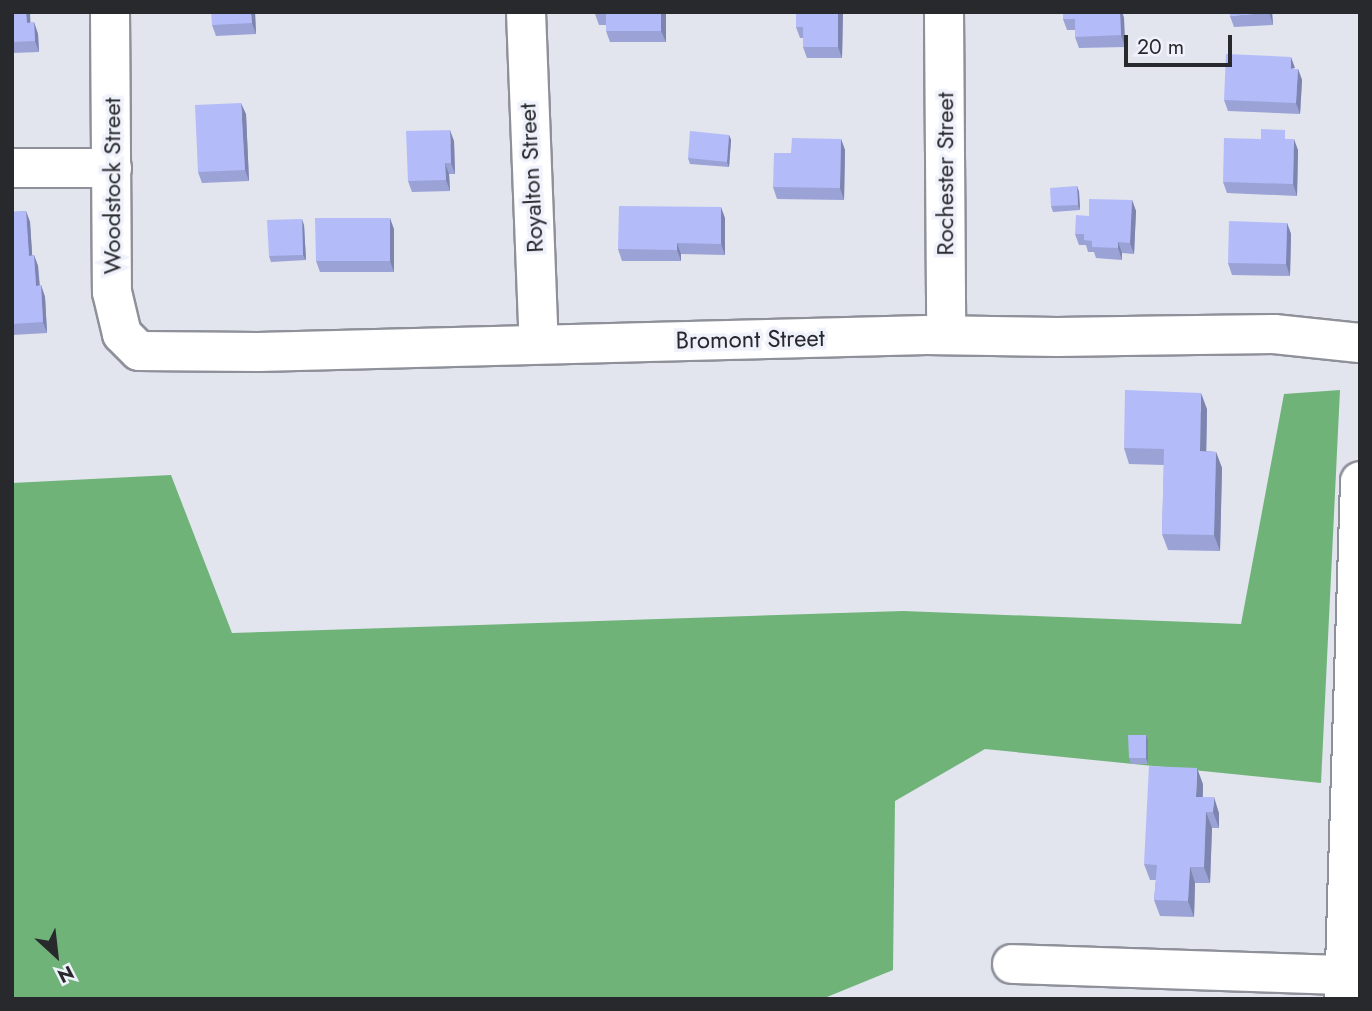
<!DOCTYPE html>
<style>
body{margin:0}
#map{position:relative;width:1372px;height:1011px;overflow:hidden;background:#e2e4ee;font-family:Jost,sans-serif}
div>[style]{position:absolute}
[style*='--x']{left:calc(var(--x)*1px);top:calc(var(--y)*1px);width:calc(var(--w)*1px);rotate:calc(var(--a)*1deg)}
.forest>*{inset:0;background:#6fb379}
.roads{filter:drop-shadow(2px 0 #8f919a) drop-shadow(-2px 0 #8f919a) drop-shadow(0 2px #8f919a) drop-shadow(0 -2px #8f919a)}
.minor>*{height:38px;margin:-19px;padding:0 19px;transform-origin:19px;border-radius:19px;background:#fff}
.wall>*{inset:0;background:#9aa2d6}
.shaded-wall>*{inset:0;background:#7d84ae}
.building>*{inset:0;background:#b3bcf9}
span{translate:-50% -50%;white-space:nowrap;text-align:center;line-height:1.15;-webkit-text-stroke:7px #eff1fb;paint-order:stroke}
.street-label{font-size:24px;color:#28292d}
.frame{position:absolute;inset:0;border:14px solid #28292d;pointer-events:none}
.north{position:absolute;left:21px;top:920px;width:70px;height:70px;-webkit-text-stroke:5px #eff1fb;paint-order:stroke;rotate:153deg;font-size:19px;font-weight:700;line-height:28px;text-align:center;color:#28292d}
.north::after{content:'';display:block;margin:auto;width:24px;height:32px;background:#28292d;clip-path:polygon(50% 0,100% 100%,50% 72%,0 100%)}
.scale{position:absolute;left:1124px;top:35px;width:108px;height:32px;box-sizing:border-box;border:4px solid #28292d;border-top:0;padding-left:9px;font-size:21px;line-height:24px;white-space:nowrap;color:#28292d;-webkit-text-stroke:5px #eff1fb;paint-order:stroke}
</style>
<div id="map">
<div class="forest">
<div style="clip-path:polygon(1340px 390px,1321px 783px,985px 749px,895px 801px,893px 970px,822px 999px,12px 999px,12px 483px,171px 475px,232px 633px,903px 611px,1241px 624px,1284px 394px)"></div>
</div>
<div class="roads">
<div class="minor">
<div style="--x:110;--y:12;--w:280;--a:89.6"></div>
<div style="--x:112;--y:292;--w:43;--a:76.6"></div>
<div style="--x:122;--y:334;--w:24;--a:45"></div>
<div style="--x:139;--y:351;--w:119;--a:0.5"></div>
<div style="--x:258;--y:352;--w:669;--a:-1.46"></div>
<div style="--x:927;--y:335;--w:130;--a:0.9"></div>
<div style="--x:1057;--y:337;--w:217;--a:-0.8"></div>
<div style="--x:1274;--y:334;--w:86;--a:6"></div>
<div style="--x:526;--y:12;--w:331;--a:87.8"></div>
<div style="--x:944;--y:12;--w:323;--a:89.6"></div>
<div style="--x:12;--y:168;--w:100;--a:0"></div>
<div style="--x:1012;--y:964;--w:332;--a:1.9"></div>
<div style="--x:1344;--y:999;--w:518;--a:-88.23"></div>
</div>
</div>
<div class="wall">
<div style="clip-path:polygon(12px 12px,30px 12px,30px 23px,34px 22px,38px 34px,39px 52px,12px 53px)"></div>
<div style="clip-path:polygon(255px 12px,256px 34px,216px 36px,212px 25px)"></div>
<div style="clip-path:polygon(666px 12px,666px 42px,610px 42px,606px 31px,606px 25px,599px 25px,595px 14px)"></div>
<div style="clip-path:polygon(843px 12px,842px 58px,807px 58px,803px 47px,803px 38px,800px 38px,796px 27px)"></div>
<div style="clip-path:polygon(1063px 12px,1122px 12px,1124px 18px,1125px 47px,1079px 48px,1075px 37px,1075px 30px,1067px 30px,1063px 19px)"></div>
<div style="clip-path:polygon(1272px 12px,1273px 25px,1234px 27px,1230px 16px)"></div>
<div style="clip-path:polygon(1295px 69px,1298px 69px,1302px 80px,1300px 114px,1228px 111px,1224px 100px)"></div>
<div style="clip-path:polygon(246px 114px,249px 181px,202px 183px,198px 172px)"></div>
<div style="clip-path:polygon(729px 135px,731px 140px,729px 167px,690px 164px,688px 158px)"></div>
<div style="clip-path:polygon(841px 139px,845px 150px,844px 200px,777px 199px,773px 187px,791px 153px)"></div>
<div style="clip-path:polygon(1261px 139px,1288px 139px,1298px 150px,1297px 196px,1227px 193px,1223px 182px)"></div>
<div style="clip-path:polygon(454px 141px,455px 174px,449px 174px,450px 191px,412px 192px,408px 181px)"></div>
<div style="clip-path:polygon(1077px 186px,1079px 192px,1080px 210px,1053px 212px,1051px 206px)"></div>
<div style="clip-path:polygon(1132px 200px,1136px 211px,1134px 254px,1122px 253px,1122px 260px,1096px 258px,1094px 252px,1088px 252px,1086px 245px,1079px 245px,1075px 234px)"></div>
<div style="clip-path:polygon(26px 211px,30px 222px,32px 255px,34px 255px,38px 266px,40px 285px,41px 285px,45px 297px,47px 333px,12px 335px,12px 212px)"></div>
<div style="clip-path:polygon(725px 218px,725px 255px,681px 254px,681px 261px,622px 261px,618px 249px)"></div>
<div style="clip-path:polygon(1287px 223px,1291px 234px,1290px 276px,1232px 275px,1228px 263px)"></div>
<div style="clip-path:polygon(304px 225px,306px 260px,271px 262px,269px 256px)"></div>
<div style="clip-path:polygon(394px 229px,394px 272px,320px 272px,316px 261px)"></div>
<div style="clip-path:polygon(1207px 409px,1206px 451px,1216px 452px,1222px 468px,1220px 551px,1168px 550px,1162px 534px,1164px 465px,1129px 464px,1124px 448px)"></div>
<div style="clip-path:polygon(1146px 735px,1148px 740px,1148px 764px,1131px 764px,1129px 758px)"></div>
<div style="clip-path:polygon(1203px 784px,1203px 797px,1219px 813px,1219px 828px,1212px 828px,1210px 883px,1195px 883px,1194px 917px,1160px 916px,1154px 900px,1156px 880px,1150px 880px,1144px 864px)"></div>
</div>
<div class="shaded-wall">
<div style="clip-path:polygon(26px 12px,30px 12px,31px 35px,27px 23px)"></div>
<div style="clip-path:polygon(251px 12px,255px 12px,256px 34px,252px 23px)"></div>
<div style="clip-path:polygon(661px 12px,666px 12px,666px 42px,661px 31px)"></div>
<div style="clip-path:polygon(838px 12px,843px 12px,842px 58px,838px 47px)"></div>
<div style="clip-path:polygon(1120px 12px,1122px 12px,1124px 18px,1125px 47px,1121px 35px)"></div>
<div style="clip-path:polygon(1269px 12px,1272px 12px,1273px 25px)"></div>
<div style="clip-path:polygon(34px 22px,38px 34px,39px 52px,35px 41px)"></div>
<div style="clip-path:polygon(1291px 57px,1295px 68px,1291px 69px)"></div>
<div style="clip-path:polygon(1298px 69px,1302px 80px,1300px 114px,1296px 103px)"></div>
<div style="clip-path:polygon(241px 103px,246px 114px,249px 181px,245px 170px)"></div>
<div style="clip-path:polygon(450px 130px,454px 141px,455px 174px,451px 163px)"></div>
<div style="clip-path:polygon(729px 135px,731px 140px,729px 167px,727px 162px)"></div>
<div style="clip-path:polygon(841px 139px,845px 150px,844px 200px,840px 188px)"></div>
<div style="clip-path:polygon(1294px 139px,1298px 150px,1297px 196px,1293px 184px)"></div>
<div style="clip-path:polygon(445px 163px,449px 174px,450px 191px,446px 180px)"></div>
<div style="clip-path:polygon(1077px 186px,1079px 192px,1080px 210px,1078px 205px)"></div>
<div style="clip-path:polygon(1132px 200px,1136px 211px,1134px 254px,1130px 243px)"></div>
<div style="clip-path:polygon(721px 207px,725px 218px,725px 255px,721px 244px)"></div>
<div style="clip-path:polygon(26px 211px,30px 222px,33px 267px,29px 256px)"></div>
<div style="clip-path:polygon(390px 218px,394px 229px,394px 272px,390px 261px)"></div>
<div style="clip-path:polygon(302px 219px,304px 225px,306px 260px,303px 255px)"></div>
<div style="clip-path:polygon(1287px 223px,1291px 234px,1290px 276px,1286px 264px)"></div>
<div style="clip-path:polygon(1118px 242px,1122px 253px,1122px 260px,1118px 248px)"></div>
<div style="clip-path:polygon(677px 243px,681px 254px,681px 261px,677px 250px)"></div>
<div style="clip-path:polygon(34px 255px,38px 266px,40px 297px,36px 286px)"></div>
<div style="clip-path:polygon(41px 285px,45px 297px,47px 333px,43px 322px)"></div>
<div style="clip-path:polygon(1201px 393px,1207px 409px,1206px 467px,1200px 451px)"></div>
<div style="clip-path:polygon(1216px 452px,1222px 468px,1220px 551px,1214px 535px)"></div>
<div style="clip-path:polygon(1146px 735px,1148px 740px,1148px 764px,1146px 758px)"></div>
<div style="clip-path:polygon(1197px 768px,1203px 784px,1202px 813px,1196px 797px)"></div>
<div style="clip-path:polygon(1214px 797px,1219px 813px,1219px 828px,1213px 812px)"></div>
<div style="clip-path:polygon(1206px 812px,1212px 828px,1210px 883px,1204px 867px)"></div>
<div style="clip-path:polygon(1190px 867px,1195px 883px,1194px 917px,1188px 901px)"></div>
</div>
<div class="building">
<div style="clip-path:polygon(12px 12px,26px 12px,27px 23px,34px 22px,35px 41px,12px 42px)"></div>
<div style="clip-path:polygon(211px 12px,251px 12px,252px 23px,212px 25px)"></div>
<div style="clip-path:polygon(595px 12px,661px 12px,661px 31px,606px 31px,606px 14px,595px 14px)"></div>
<div style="clip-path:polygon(796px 12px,838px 12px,838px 47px,803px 47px,803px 27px,796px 27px)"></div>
<div style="clip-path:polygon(1063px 12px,1120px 12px,1121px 35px,1075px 37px,1075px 19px,1063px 19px)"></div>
<div style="clip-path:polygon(1230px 12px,1269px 12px,1269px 13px,1230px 16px)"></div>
<div style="clip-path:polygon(1226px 54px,1291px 57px,1291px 69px,1298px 69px,1296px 103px,1224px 100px)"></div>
<div style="clip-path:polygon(241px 103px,245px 170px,198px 172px,195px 105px)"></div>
<div style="clip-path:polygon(1261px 129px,1285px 130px,1285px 139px,1294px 139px,1293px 184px,1223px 182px,1224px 138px,1261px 139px)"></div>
<div style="clip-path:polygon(450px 130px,451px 163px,445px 163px,446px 180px,408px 181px,406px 131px)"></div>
<div style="clip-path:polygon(690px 131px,729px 135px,727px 162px,688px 158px)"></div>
<div style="clip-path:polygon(792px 138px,841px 139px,840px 188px,773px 187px,774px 153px,791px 153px)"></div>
<div style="clip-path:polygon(1077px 186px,1078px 205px,1051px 206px,1050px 188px)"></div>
<div style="clip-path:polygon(1089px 199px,1132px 200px,1130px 243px,1118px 242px,1118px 248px,1092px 247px,1092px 241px,1084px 240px,1084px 234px,1075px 234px,1076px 215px,1089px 216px)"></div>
<div style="clip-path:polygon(619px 206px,721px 207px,721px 244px,677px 243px,677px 250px,618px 249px)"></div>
<div style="clip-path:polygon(26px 211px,29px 256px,34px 255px,36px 286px,41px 285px,43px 322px,12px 324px,12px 212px)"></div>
<div style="clip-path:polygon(315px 218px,390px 218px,390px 261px,316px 261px)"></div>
<div style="clip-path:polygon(302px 219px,303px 255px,269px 256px,267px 220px)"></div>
<div style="clip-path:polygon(1229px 221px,1287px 223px,1286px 264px,1228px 263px)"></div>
<div style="clip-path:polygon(1125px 390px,1201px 393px,1200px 451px,1216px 452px,1214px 535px,1162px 534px,1164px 449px,1124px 448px)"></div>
<div style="clip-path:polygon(1128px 735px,1146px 735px,1146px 758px,1129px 758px)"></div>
<div style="clip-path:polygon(1149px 766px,1197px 768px,1196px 797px,1214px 797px,1213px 812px,1206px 812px,1204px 867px,1190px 867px,1188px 901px,1154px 900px,1157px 865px,1144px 864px)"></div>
</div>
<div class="street-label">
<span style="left:945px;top:174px;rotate:-90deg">Rochester Street</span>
<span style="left:531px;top:178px;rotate:-93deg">Royalton Street</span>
<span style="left:112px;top:186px;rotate:-90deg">Woodstock Street</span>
<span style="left:750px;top:339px;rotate:-1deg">Bromont Street</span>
</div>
<div class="frame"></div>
<div class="north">N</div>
<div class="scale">20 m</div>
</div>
